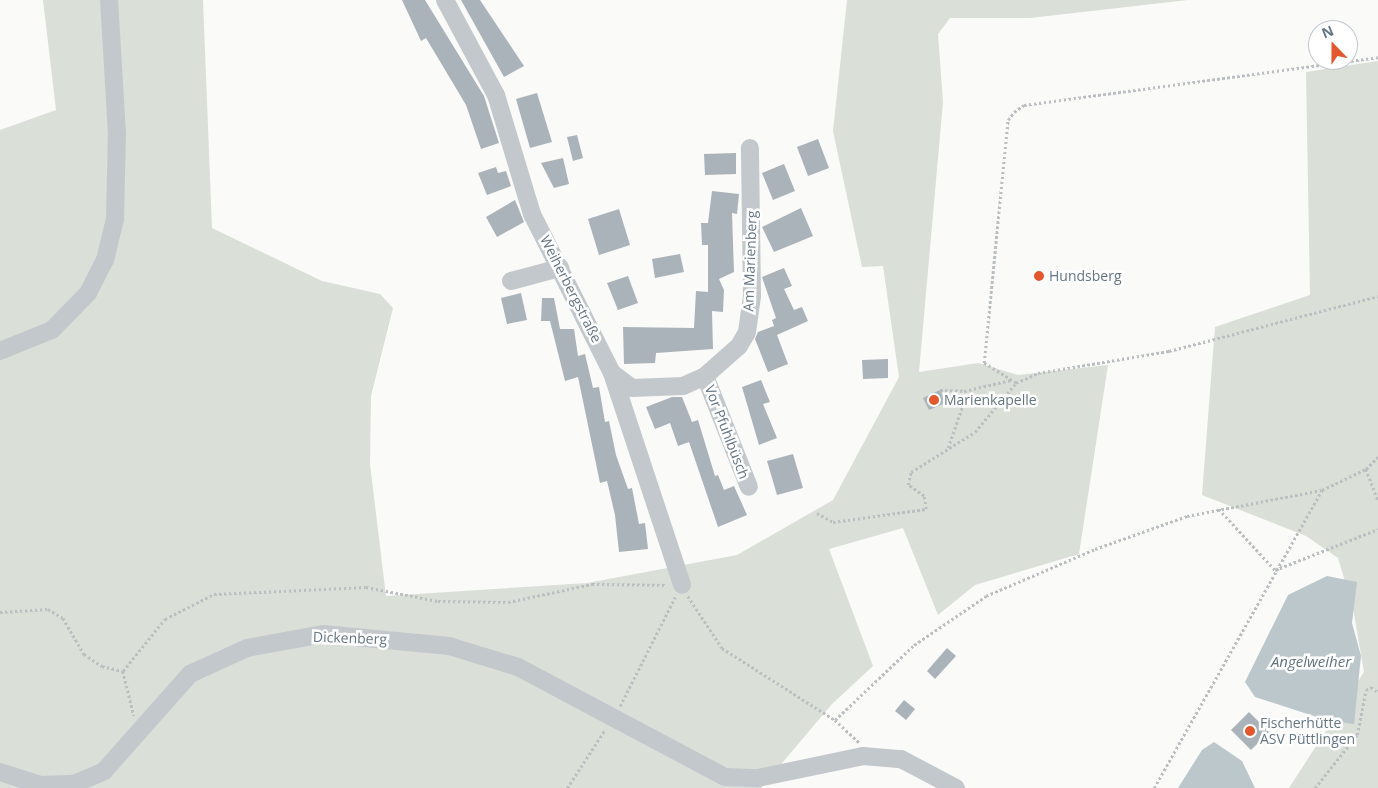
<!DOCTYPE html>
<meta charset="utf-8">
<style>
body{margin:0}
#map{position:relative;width:1378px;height:788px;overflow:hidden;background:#fafaf8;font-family:"Open Sans",sans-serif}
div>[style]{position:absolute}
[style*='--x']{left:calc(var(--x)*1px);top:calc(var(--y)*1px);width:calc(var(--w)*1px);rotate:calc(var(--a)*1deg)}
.green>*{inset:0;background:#dadfd7}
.water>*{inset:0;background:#bbc7cb}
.building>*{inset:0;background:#aab3b9}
.path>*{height:2.5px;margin-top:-1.25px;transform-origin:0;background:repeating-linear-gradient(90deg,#bbbfc2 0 2.5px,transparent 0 5px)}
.minor>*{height:18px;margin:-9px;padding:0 9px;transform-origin:9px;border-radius:9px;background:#c3c8cc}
.dots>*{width:14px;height:14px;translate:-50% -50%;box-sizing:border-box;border:2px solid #fff;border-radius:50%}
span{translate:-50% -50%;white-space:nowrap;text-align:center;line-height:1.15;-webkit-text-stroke:5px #fff;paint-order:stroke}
.street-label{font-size:14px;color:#657683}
.poi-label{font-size:14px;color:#657683}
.left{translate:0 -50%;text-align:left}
.water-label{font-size:15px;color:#60757c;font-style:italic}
.north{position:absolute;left:1308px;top:20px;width:50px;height:50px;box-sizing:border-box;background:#fff;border:1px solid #c1c8cd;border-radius:50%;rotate:338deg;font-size:14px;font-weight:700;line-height:20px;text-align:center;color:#657683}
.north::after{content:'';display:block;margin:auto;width:18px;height:22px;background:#e4572e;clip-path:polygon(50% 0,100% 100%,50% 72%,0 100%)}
</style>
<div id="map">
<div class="green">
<div style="clip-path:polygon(43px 0,203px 0,212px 228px,322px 281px,380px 294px,393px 308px,371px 396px,370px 464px,386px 596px,587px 583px,737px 555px,833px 500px,899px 377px,883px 266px,862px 267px,833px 131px,847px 0,1188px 0,1030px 18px,950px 18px,938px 34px,943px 102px,919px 372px,978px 363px,1018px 375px,1108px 365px,1079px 554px,975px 585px,938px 615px,903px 528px,829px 549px,873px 666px,832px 704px,761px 788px,0 788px,0 130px,56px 110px)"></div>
<div style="clip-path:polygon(1378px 61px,1378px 788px,1289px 788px,1364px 672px,1353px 608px,1338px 558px,1306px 536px,1202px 495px,1215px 327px,1310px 295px,1306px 72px)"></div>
</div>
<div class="water">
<div style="clip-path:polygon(1327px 576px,1357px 582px,1352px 623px,1361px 656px,1354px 724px,1326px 720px,1255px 697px,1245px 682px,1288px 595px)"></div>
<div style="clip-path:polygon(1214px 742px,1242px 761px,1255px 788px,1178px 788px,1202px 750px)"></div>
</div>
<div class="building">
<div style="clip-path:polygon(402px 0,425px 0,484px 96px,499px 143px,481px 149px,466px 105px,426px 38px,421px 41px)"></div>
<div style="clip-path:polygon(461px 0,480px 0,524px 66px,504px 77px)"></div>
<div style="clip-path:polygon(537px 93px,552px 142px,530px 148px,516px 99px)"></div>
<div style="clip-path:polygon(577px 135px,583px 158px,573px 161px,567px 137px)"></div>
<div style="clip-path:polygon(818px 139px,829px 168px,808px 176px,797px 147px)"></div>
<div style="clip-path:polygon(736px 153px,736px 174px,705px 175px,704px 154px)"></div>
<div style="clip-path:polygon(563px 158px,569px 184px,554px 188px,541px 163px)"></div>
<div style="clip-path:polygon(784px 164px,795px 191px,773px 200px,762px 173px)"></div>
<div style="clip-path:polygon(496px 167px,498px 173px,506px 171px,511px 186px,487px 195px,478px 173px)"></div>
<div style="clip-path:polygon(712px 191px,739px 194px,737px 214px,732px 213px,734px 272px,719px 279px,724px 290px,723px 312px,712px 311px,713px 349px,656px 353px,655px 363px,624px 364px,623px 327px,694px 328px,696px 291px,708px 292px,708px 245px,702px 245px,701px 223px,708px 223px)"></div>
<div style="clip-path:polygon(515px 200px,524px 222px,497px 237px,486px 217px)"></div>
<div style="clip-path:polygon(801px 208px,813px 236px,774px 252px,762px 227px)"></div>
<div style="clip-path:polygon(619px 209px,630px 245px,599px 255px,588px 219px)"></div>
<div style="clip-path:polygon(680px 254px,684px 272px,655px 278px,652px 259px)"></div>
<div style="clip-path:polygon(784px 268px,792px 286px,784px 289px,794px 310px,802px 307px,808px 321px,777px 335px,788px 364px,768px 372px,755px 339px,758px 332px,774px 326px,772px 320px,776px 318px,762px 277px)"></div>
<div style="clip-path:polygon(628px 276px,638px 303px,618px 310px,607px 283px)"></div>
<div style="clip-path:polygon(521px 293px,527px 320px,507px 324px,501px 298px)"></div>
<div style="clip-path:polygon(542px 298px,554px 298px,560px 329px,574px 329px,578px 356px,585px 354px,593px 388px,599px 387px,605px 422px,609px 421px,616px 455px,628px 489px,632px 488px,639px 524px,645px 523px,648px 549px,619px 552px,615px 515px,607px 481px,600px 483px,578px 377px,565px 381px,550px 321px,541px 321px)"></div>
<div style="clip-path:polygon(888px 359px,888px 378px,863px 379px,862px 360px)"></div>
<div style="clip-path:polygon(761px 380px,770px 402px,763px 404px,777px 438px,759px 445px,742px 387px)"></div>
<div style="clip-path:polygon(940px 390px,945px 403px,929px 410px,923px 398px)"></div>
<div style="clip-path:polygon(672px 397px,682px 397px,692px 422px,698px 420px,715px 476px,718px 475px,724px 490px,734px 486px,747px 515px,718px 527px,689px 442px,678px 446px,670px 423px,655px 429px,646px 407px)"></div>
<div style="clip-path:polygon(793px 454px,803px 488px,777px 495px,767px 461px)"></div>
<div style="clip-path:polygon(947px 648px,956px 656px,935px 679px,927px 671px)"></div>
<div style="clip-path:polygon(904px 700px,915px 709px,906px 720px,895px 711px)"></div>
<div style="clip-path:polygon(1249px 712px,1269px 732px,1251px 750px,1231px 730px)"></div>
</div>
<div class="path">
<div style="--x:1016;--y:383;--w:38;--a:-148"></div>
<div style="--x:984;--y:363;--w:244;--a:-84.4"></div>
<div style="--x:1008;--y:120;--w:10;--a:-53"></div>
<div style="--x:1014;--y:112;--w:12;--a:-35"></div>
<div style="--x:1024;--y:105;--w:357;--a:-7.7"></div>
<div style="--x:948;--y:448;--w:43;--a:-71.1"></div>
<div style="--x:962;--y:407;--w:28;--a:-142"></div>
<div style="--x:940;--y:390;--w:24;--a:2"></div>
<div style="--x:964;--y:391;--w:48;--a:-13.2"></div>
<div style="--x:1366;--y:469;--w:17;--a:-45"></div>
<div style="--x:1219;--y:509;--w:83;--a:47.4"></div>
<div style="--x:1275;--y:570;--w:111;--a:-21.7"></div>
<div style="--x:817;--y:513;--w:18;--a:29"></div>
<div style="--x:833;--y:522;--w:94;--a:-8"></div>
<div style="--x:926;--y:509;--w:13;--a:-99"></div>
<div style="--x:924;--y:496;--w:19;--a:-145"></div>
<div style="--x:908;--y:485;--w:13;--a:-77"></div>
<div style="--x:911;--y:472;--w:75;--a:-32"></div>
<div style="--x:975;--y:432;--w:64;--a:-50.1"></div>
<div style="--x:1016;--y:383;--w:24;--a:-24"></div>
<div style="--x:1038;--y:373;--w:133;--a:-9.5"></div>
<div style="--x:1169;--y:351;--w:216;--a:-14.7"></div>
<div style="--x:688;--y:596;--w:62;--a:56.8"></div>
<div style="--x:722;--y:648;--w:134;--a:32.5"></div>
<div style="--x:835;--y:720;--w:33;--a:43"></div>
<div style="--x:0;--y:612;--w:48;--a:-3.6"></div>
<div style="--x:48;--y:609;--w:17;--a:31"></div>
<div style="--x:63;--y:618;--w:42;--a:59.7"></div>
<div style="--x:84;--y:654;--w:22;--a:34"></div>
<div style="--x:102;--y:666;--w:21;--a:14"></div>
<div style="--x:123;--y:671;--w:67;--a:-51.1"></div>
<div style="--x:165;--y:619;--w:55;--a:-27"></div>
<div style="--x:214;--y:594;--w:152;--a:-2.6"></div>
<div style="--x:366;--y:587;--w:73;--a:11"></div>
<div style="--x:438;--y:601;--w:70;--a:0.8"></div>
<div style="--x:508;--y:602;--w:86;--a:-12.1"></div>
<div style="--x:592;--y:584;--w:75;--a:0.8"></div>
<div style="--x:123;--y:671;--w:46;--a:76.3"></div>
<div style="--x:620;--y:706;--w:122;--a:-63.2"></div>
<div style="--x:835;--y:720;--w:109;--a:-43.5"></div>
<div style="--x:914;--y:645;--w:87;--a:-34.2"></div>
<div style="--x:986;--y:596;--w:119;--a:-23.3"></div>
<div style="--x:1095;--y:549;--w:98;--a:-19.7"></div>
<div style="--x:1187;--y:516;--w:137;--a:-10.9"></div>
<div style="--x:1322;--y:490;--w:49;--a:-25.5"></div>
<div style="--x:1366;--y:469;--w:34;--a:69"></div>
<div style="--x:567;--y:788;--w:69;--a:-56.8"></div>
<div style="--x:1154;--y:788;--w:342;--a:-60.6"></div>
<div style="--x:1315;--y:788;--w:68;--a:-51.6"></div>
<div style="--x:1357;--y:735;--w:46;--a:-78.7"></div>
<div style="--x:1366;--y:690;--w:6;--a:-31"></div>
<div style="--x:1371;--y:687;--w:9;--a:36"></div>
</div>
<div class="minor">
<div style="--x:445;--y:0;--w:108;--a:61.8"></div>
<div style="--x:496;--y:95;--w:124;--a:73.2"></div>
<div style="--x:532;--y:214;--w:178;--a:63.3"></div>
<div style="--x:612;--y:373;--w:223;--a:71.7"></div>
<div style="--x:511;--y:281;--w:51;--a:-14.9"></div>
<div style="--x:0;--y:351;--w:56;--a:-22"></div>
<div style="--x:52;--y:330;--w:52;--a:-45.8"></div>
<div style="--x:88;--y:293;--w:37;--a:-63"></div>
<div style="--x:105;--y:260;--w:42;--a:-76.3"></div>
<div style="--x:115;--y:219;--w:85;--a:-88.7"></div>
<div style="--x:117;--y:134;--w:134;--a:-93.4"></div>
<div style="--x:612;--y:373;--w:25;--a:37"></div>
<div style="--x:632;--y:388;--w:51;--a:-2.2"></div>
<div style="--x:683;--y:386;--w:24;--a:-24"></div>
<div style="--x:705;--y:376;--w:45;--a:-41.4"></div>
<div style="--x:739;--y:346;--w:16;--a:-60"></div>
<div style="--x:747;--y:332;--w:36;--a:-82"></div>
<div style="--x:752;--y:296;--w:148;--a:-90.8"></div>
<div style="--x:705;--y:376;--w:119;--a:68.4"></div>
<div style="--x:0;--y:772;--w:43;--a:17.6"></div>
<div style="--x:41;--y:785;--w:33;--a:-2"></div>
<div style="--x:74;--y:784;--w:33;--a:-23"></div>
<div style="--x:104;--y:771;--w:130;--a:-48.4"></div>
<div style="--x:190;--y:674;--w:63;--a:-24.5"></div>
<div style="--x:247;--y:648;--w:77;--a:-10.4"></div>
<div style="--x:323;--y:634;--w:127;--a:5.4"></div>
<div style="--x:449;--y:646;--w:72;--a:16.9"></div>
<div style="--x:518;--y:667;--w:234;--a:28"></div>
<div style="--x:725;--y:777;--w:33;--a:2"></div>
<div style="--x:758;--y:778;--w:107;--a:-11.8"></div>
<div style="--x:863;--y:756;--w:38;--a:5"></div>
<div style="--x:901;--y:759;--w:62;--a:27.8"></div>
</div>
<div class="dots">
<div style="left:1039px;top:276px;background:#e4572e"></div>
<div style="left:934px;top:400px;background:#e4572e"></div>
<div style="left:1250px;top:731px;background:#e4572e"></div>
</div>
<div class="street-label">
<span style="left:750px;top:261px;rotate:-88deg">Am Marienberg</span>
<span style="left:571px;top:289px;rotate:63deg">Weiherbergstraße</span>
<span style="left:727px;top:432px;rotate:69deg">Vor Pfuhlbüsch</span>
<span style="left:350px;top:638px;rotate:2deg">Dickenberg</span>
</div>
<div class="poi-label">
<span class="left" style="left:1049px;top:276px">Hundsberg</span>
<span class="left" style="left:944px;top:400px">Marienkapelle</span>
<span class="left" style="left:1260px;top:731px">Fischerhütte<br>ASV Püttlingen</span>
</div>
<div class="water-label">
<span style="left:1311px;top:662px">Angelweiher</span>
</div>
<div class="north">N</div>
</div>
